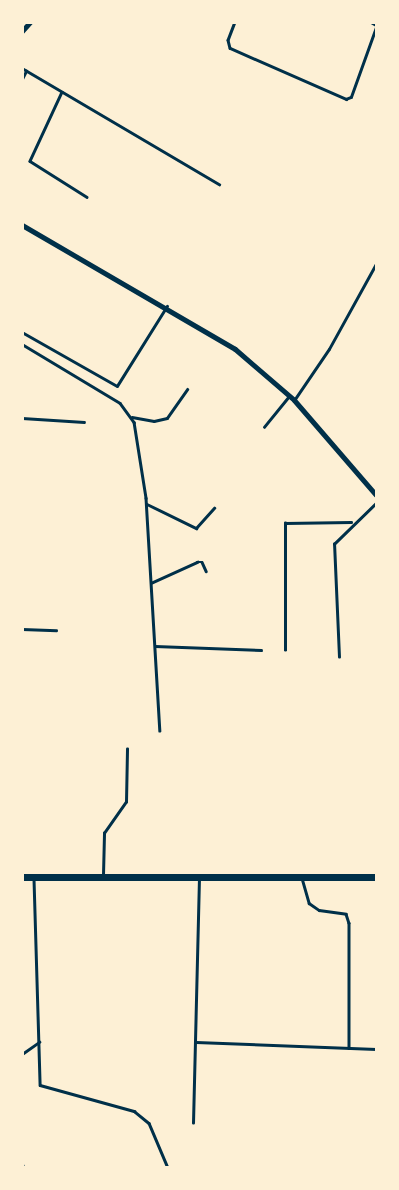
<!DOCTYPE html>
<style>
body{margin:0}
#map{position:relative;width:399px;height:1190px;overflow:hidden;background:#fdf0d5;font-family:"Public Sans",sans-serif}
div>[style]{position:absolute}
[style*='--x']{left:calc(var(--x)*1px);top:calc(var(--y)*1px);width:calc(var(--w)*1px);rotate:calc(var(--a)*1deg)}
.service>*{height:2.5px;margin:-1.25px;padding:0 1.25px;transform-origin:1.25px;border-radius:1.25px;background:#003049}
.minor>*{height:5px;margin:-2.5px;padding:0 2.5px;transform-origin:2.5px;border-radius:2.5px;background:#003049}
.secondary>*{height:7px;margin:-3.5px;padding:0 3.5px;transform-origin:3.5px;border-radius:3.5px;background:#003049}
span{translate:-50% -50%;white-space:nowrap;text-align:center;line-height:1.15;-webkit-text-stroke:5px #fdf0d5;paint-order:stroke}
.frame{position:absolute;inset:0;border:24px solid #fdf0d5;pointer-events:none}
</style>
<div id="map">
<div class="service">
<div style="--x:235;--y:22;--w:19;--a:111"></div>
<div style="--x:228;--y:40;--w:8;--a:76"></div>
<div style="--x:230;--y:48;--w:127;--a:23.7"></div>
<div style="--x:346;--y:99;--w:5;--a:-22"></div>
<div style="--x:351;--y:97;--w:74;--a:-70.3"></div>
<div style="--x:371;--y:22;--w:6;--a:31"></div>
<div style="--x:22;--y:68;--w:229;--a:30.5"></div>
<div style="--x:22;--y:79;--w:9;--a:-63"></div>
<div style="--x:62;--y:92;--w:76;--a:114.9"></div>
<div style="--x:30;--y:161;--w:67;--a:32.3"></div>
<div style="--x:22;--y:332;--w:109;--a:29.6"></div>
<div style="--x:117;--y:386;--w:94;--a:-58"></div>
<div style="--x:22;--y:344;--w:114;--a:31"></div>
<div style="--x:120;--y:403;--w:24;--a:54"></div>
<div style="--x:134;--y:422;--w:77;--a:81"></div>
<div style="--x:146;--y:498;--w:233;--a:86.6"></div>
<div style="--x:295;--y:399;--w:60;--a:-55.8"></div>
<div style="--x:329;--y:349;--w:97;--a:-61.1"></div>
<div style="--x:132;--y:417;--w:22;--a:10"></div>
<div style="--x:154;--y:421;--w:13;--a:-13"></div>
<div style="--x:167;--y:418;--w:35;--a:-55"></div>
<div style="--x:22;--y:418;--w:62;--a:3.7"></div>
<div style="--x:264;--y:427;--w:40;--a:-51"></div>
<div style="--x:147;--y:504;--w:55;--a:26.1"></div>
<div style="--x:196;--y:528;--w:27;--a:-48"></div>
<div style="--x:151;--y:583;--w:51;--a:-24.5"></div>
<div style="--x:197;--y:562;--w:5;--a:0"></div>
<div style="--x:202;--y:562;--w:10;--a:66"></div>
<div style="--x:22;--y:629;--w:34;--a:2"></div>
<div style="--x:155;--y:646;--w:106;--a:2.2"></div>
<div style="--x:285;--y:650;--w:127;--a:-90"></div>
<div style="--x:285;--y:523;--w:66;--a:-0.9"></div>
<div style="--x:339;--y:657;--w:113;--a:-92.5"></div>
<div style="--x:334;--y:544;--w:59;--a:-44.3"></div>
<div style="--x:103;--y:875;--w:42;--a:-88.6"></div>
<div style="--x:104;--y:833;--w:38;--a:-55"></div>
<div style="--x:126;--y:802;--w:53;--a:-88.9"></div>
<div style="--x:302;--y:878;--w:26;--a:74"></div>
<div style="--x:309;--y:903;--w:12;--a:35"></div>
<div style="--x:319;--y:910;--w:27;--a:8"></div>
<div style="--x:346;--y:914;--w:9;--a:72"></div>
<div style="--x:349;--y:923;--w:125;--a:90"></div>
<div style="--x:34;--y:879;--w:206;--a:88.3"></div>
<div style="--x:40;--y:1085;--w:98;--a:15.5"></div>
<div style="--x:134;--y:1111;--w:19;--a:39"></div>
<div style="--x:149;--y:1123;--w:49;--a:67.1"></div>
<div style="--x:196;--y:1042;--w:180;--a:2.2"></div>
<div style="--x:22;--y:1054;--w:21;--a:-35"></div>
<div style="--x:193;--y:1123;--w:245;--a:-88.6"></div>
<div style="--x:22;--y:1163;--w:5;--a:68"></div>
</div>
<div class="minor">
<div style="--x:22;--y:31;--w:12;--a:-48"></div>
<div style="--x:22;--y:225;--w:246;--a:30.2"></div>
<div style="--x:235;--y:349;--w:78;--a:40.8"></div>
<div style="--x:294;--y:400;--w:125;--a:49.2"></div>
</div>
<div class="secondary">
<div style="--x:22;--y:877;--w:354;--a:0"></div>
</div>
<div class="frame"></div>
</div>
